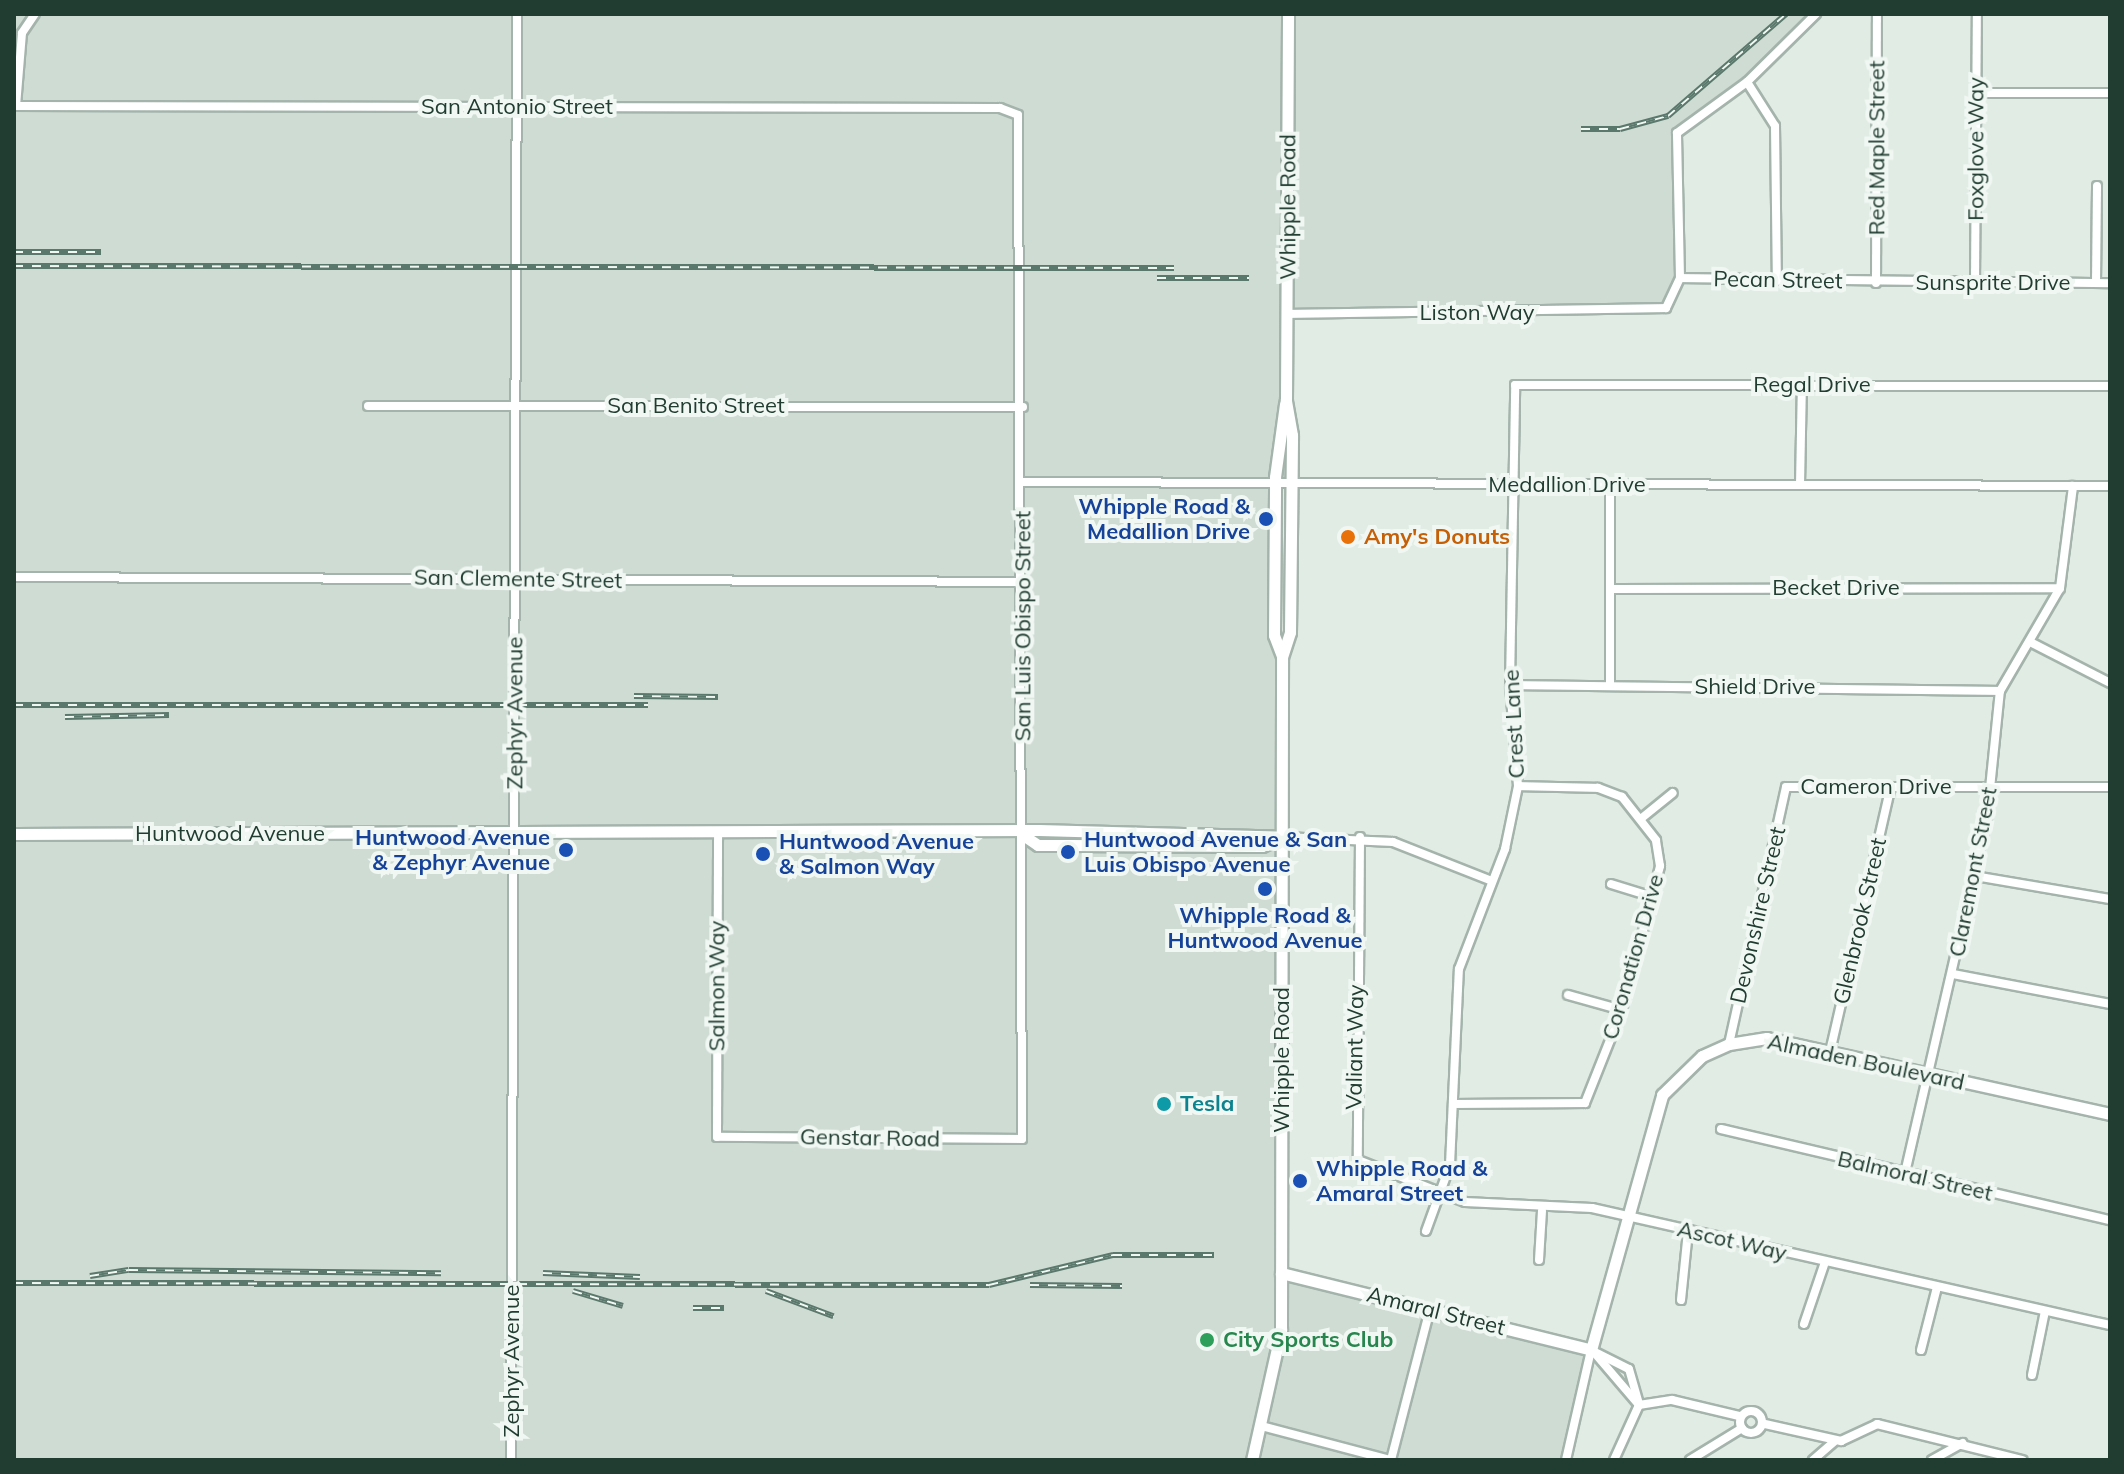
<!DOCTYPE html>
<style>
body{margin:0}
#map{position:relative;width:2124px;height:1474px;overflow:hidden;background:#e1ece5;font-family:Mulish,sans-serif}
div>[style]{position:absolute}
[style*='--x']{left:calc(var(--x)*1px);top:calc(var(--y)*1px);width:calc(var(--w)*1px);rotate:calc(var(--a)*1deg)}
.built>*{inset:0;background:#cfdcd4}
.roads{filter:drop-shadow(2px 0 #a4b4ac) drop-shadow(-2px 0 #a4b4ac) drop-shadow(0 2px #a4b4ac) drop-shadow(0 -2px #a4b4ac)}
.street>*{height:8px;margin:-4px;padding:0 4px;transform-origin:4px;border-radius:4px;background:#fff}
.street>.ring{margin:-4px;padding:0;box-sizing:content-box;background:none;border:8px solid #fff;border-radius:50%}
.secondary>*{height:11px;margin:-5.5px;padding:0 5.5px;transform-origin:5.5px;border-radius:5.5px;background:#fff}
.rail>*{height:6px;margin-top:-3px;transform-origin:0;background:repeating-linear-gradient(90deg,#f1f8f4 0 9px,#5b786d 0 18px);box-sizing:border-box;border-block:2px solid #5b786d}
.dots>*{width:22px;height:22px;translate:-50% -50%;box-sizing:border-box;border:4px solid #f1f8f4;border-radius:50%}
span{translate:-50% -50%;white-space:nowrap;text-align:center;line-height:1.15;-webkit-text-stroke:8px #f1f8f4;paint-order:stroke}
.street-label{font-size:22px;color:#213d32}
.transit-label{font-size:22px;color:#164399;font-weight:700}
.right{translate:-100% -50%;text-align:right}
.left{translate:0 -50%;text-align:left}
.food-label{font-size:22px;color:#c56008;font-weight:700}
.culture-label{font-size:22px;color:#0d838f;font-weight:700}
.leisure-label{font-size:22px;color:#27864d;font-weight:700}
.frame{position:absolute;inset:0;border:16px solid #213d32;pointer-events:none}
</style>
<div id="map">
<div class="built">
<div style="clip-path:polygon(14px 14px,1816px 14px,1746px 82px,1677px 133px,1680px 278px,1666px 308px,1288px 314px,1286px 400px,1276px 435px,1274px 635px,1282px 657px,1281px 1272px,1591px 1350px,1566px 1460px,14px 1460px)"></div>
</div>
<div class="roads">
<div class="street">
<div style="--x:1747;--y:82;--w:52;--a:57.5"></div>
<div style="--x:1775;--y:126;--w:155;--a:89.3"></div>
<div style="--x:1976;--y:93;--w:134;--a:0"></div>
<div style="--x:14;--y:106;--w:986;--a:0.12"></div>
<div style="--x:1000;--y:108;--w:19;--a:21"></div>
<div style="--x:1018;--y:115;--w:1024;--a:89.78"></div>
<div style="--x:1022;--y:1139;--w:305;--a:-179.6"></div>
<div style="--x:717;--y:1137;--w:302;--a:-89.8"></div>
<div style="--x:16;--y:106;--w:73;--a:-85.3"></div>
<div style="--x:22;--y:33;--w:23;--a:-56"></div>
<div style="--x:1680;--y:278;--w:430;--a:0.7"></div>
<div style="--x:1876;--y:283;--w:269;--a:-89.8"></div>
<div style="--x:1975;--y:283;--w:269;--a:-89.6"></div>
<div style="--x:2096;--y:283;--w:97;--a:-89.4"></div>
<div style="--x:1288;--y:314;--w:378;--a:-0.9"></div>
<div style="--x:1666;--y:308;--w:33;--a:-65"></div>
<div style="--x:1680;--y:278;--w:145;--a:-91.2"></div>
<div style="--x:1677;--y:133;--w:87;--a:-36.1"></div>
<div style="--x:1747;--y:82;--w:97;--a:-44.6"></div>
<div style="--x:368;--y:406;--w:655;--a:0.09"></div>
<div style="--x:1023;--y:482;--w:1087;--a:0.21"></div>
<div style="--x:1800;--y:485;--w:100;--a:-88.9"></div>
<div style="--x:14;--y:577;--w:1009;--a:0.28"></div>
<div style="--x:1613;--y:589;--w:447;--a:-0.1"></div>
<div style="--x:2032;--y:643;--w:88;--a:27.1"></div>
<div style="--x:1510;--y:685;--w:490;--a:0.7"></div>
<div style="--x:1610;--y:686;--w:201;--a:-90"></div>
<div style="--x:1643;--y:817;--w:38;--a:-39"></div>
<div style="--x:1283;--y:837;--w:110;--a:2.6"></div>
<div style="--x:1393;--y:842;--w:106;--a:21.5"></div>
<div style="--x:1360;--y:837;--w:323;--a:90.4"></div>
<div style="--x:1358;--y:1160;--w:115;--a:21.4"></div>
<div style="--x:1465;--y:1202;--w:127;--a:2.7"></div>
<div style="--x:1592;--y:1208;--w:531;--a:12.73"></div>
<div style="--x:1975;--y:876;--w:137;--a:9.7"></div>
<div style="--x:1611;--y:884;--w:44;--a:17.2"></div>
<div style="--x:1953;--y:974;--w:160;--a:10.8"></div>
<div style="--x:1568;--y:995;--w:56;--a:15.5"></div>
<div style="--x:1729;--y:1044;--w:263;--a:-77.5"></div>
<div style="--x:1786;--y:787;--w:324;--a:0"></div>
<div style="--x:1830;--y:1052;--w:270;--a:-77.1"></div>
<div style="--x:1457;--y:1104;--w:128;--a:-0.4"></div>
<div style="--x:1585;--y:1103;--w:100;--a:-68.3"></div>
<div style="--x:1622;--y:1010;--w:149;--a:-75.2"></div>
<div style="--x:1660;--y:866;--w:26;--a:-99"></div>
<div style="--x:1656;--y:840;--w:55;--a:-128.3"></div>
<div style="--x:1622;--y:797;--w:26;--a:-159"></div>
<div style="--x:1598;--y:788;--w:80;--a:-178.6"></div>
<div style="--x:1721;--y:1129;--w:400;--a:13.2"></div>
<div style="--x:1905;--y:1173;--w:364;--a:-77"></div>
<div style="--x:1987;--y:818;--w:128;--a:-84.2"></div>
<div style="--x:2000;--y:691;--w:119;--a:-59.8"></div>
<div style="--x:2060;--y:588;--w:103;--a:-82.7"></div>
<div style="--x:1426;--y:1231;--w:70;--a:-70"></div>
<div style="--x:1450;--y:1165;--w:196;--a:-87.4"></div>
<div style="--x:1459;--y:969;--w:129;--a:-69"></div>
<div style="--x:1505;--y:849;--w:64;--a:-78.3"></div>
<div style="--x:1518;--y:786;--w:101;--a:-94.5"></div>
<div style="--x:1510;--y:685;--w:300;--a:-89"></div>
<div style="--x:1515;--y:385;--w:595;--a:0.1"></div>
<div style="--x:1539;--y:1260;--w:49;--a:-86.5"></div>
<div style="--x:1681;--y:1300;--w:69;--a:-84.2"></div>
<div style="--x:1804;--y:1324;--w:65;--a:-71.3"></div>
<div style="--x:1591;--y:1350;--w:42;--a:26.6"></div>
<div style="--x:1629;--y:1369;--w:37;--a:74"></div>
<div style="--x:1592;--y:1350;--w:72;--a:49.5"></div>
<div style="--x:1921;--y:1350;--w:65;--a:-75.7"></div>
<div style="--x:2032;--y:1375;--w:65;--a:-78.5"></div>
<div class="ring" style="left:1740px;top:1411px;width:14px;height:14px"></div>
<div style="--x:1765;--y:1424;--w:78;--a:12.6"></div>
<div style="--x:1841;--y:1441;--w:40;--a:-25"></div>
<div style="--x:1877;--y:1424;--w:150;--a:13.9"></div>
<div style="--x:1261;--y:1426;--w:134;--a:14.7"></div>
<div style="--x:1391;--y:1460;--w:156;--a:-75.5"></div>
<div style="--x:511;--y:1460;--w:1446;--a:-89.76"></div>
<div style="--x:1566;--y:1460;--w:113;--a:-77.2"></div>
<div style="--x:1614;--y:1460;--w:60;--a:-65.6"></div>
<div style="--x:1639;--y:1405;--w:33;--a:-9"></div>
<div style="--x:1672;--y:1400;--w:69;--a:13.4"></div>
<div style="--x:1690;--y:1460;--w:61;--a:-31.6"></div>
<div style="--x:1813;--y:1460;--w:29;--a:-41"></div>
<div style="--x:1932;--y:1460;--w:35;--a:-29"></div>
</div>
<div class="secondary">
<div style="--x:1282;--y:656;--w:22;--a:-111"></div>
<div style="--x:1274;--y:635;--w:158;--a:-89.6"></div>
<div style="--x:1275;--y:477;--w:74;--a:-82.2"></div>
<div style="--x:14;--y:834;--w:1025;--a:-0.22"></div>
<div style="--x:1039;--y:830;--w:244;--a:1.6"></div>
<div style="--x:1023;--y:835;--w:18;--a:34"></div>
<div style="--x:1038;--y:845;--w:30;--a:0"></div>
<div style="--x:1068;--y:845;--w:194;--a:0.3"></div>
<div style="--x:1262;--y:846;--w:22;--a:-24"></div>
<div style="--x:1281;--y:1273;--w:319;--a:13.9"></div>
<div style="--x:1591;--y:1350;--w:265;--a:-74.4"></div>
<div style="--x:1662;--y:1095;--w:56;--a:-44.3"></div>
<div style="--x:1702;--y:1056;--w:30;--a:-24"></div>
<div style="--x:1729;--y:1044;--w:38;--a:-9"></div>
<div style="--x:1767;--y:1038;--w:351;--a:12.5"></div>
<div style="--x:1252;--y:1460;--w:133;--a:-77.4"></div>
<div style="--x:1281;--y:1330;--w:673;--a:-89.91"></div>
<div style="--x:1282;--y:657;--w:26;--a:-72"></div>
<div style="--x:1290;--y:632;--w:197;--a:-89.4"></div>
<div style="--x:1292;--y:435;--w:36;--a:-100"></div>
<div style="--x:1286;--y:400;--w:386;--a:-89.7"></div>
</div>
</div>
<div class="rail">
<div style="--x:1581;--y:129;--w:39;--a:0"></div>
<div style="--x:1620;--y:129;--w:50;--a:-15.2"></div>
<div style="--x:1668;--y:116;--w:156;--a:-40.8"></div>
<div style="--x:14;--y:252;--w:87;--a:0"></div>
<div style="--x:14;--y:266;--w:1160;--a:0.1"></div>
<div style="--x:1157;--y:278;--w:92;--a:0"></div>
<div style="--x:634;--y:696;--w:84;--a:0.7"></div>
<div style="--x:14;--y:705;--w:634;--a:0"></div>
<div style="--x:65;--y:717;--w:104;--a:-1.1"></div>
<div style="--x:543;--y:1273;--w:97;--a:2.4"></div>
<div style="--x:90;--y:1276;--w:39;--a:-9"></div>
<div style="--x:129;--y:1270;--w:312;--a:0.6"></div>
<div style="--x:14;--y:1283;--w:975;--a:0.12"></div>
<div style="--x:989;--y:1285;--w:128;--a:-13.6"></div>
<div style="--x:1113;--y:1255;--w:101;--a:0"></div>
<div style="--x:1030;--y:1285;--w:92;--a:0.6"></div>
<div style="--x:573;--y:1291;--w:52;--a:16.7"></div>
<div style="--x:766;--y:1291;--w:72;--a:20.5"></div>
<div style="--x:693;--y:1308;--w:31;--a:0"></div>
</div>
<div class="dots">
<div style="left:1266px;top:519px;background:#1a4fb4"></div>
<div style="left:1348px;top:537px;background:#e8710a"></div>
<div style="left:566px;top:850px;background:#1a4fb4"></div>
<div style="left:1068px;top:852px;background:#1a4fb4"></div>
<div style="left:763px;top:854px;background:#1a4fb4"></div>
<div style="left:1265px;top:889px;background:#1a4fb4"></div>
<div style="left:1164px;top:1104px;background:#0f9aa8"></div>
<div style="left:1300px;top:1181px;background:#1a4fb4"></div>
<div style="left:1207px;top:1340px;background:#2e9e5b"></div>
</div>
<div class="street-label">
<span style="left:517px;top:107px">San Antonio Street</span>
<span style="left:1877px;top:148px;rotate:-90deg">Red Maple Street</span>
<span style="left:1976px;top:149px;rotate:-90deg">Foxglove Way</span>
<span style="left:1288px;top:207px;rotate:-90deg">Whipple Road</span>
<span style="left:1778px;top:280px;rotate:1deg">Pecan Street</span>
<span style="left:1993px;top:283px">Sunsprite Drive</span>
<span style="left:1477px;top:313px">Liston Way</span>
<span style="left:1812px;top:385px">Regal Drive</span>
<span style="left:696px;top:406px">San Benito Street</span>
<span style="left:1567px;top:485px">Medallion Drive</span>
<span style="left:518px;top:579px;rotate:1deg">San Clemente Street</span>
<span style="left:1836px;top:588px">Becket Drive</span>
<span style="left:1023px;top:626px;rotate:-90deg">San Luis Obispo Street</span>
<span style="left:1755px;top:687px">Shield Drive</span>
<span style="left:515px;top:713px;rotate:-90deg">Zephyr Avenue</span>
<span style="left:1514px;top:724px;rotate:-93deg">Crest Lane</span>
<span style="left:1876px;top:787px">Cameron Drive</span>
<span style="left:230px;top:834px">Huntwood Avenue</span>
<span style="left:1973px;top:872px;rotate:-79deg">Claremont Street</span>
<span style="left:1758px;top:915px;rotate:-77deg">Devonshire Street</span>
<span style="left:1860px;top:921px;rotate:-77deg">Glenbrook Street</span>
<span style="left:1633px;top:957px;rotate:-74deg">Coronation Drive</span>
<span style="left:717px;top:986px;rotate:-90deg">Salmon Way</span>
<span style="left:1355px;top:1047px;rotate:-89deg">Valiant Way</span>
<span style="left:1282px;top:1060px;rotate:-90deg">Whipple Road</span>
<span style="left:1866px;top:1062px;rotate:12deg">Almaden Boulevard</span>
<span style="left:870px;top:1138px;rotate:1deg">Genstar Road</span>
<span style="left:1915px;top:1176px;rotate:13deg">Balmoral Street</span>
<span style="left:1732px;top:1241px;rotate:13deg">Ascot Way</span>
<span style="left:1436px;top:1311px;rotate:14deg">Amaral Street</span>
<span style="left:512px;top:1361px;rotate:-90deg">Zephyr Avenue</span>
</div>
<div class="transit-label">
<span class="right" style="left:1250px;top:519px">Whipple Road &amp;<br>Medallion Drive</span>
<span class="right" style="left:550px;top:850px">Huntwood Avenue<br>&amp; Zephyr Avenue</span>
<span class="left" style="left:1084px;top:852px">Huntwood Avenue &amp; San<br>Luis Obispo Avenue</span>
<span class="left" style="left:779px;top:854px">Huntwood Avenue<br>&amp; Salmon Way</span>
<span style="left:1265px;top:928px">Whipple Road &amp;<br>Huntwood Avenue</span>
<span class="left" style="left:1316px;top:1181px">Whipple Road &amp;<br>Amaral Street</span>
</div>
<div class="food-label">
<span class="left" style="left:1364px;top:537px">Amy's Donuts</span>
</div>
<div class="culture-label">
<span class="left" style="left:1180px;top:1104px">Tesla</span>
</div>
<div class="leisure-label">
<span class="left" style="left:1223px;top:1340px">City Sports Club</span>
</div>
<div class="frame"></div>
</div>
